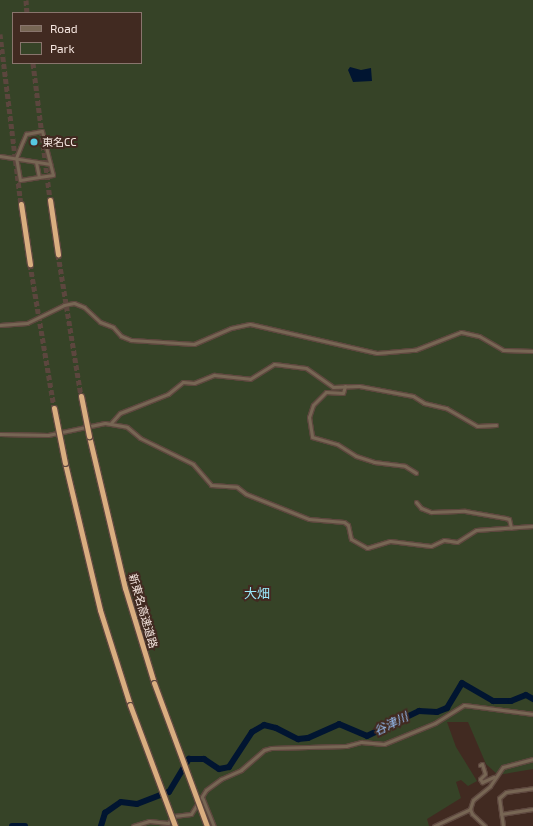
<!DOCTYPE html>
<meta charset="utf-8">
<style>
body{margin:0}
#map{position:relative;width:533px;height:826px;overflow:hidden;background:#412a21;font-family:"Exo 2","Noto Sans JP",sans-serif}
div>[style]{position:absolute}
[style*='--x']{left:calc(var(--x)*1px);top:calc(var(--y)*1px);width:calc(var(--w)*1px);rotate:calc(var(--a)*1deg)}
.green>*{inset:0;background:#364327}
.water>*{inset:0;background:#011531}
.river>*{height:6px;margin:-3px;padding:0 3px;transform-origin:3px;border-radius:3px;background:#011531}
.motorway-tunnel>*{height:5px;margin-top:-2.5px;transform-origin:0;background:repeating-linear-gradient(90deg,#5c463e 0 5px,transparent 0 7.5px)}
.roads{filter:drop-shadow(1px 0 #5e483f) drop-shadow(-1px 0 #5e483f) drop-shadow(0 1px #5e483f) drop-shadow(0 -1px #5e483f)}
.minor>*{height:3px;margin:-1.5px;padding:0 1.5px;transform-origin:1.5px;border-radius:1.5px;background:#776654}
.motorway>*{height:5px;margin:-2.5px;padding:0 2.5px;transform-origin:2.5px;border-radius:2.5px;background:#d9ae80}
.bridges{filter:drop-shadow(1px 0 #5e483f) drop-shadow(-1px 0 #5e483f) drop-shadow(0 1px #5e483f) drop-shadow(0 -1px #5e483f)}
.motorway-bridge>*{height:5px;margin:-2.5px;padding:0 2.5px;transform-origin:2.5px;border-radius:2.5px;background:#d9ae80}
.dots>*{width:11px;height:11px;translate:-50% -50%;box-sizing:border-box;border:2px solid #412a21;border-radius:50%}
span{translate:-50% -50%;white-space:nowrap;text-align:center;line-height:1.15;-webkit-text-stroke:4px #412a21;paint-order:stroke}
.poi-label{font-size:11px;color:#f5e5df}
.left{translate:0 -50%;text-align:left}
.street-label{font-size:11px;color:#f5e5df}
.water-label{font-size:12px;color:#99c1f6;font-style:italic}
.quarter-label{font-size:13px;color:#9ae8fa}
.legend{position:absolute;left:12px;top:12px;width:130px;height:52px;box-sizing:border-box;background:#412a21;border:1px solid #89756d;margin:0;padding:5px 7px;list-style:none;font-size:12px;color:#f5e5df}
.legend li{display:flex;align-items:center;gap:8px;height:20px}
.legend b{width:20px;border:1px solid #89756d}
</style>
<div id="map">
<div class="green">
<div style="clip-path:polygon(evenodd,0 0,533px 0,533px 769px,498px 775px,486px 764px,468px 722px,447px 722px,456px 747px,477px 781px,468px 786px,461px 780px,456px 782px,461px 798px,427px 819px,429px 826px,0 826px,0 0,13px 13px,141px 13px,141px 63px,13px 63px,13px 13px)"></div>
</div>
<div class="water">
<div style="clip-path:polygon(350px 67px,361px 70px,371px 68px,372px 81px,353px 82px,348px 70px)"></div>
</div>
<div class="river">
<div style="--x:12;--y:826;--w:13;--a:0"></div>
<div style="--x:101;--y:826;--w:14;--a:-73"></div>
<div style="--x:105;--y:813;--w:19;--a:-35"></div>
<div style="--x:121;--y:802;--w:16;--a:7"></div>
<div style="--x:137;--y:804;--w:34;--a:-21"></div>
<div style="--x:169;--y:792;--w:39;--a:-59"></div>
<div style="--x:189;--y:759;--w:15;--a:0"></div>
<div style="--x:204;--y:759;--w:18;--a:34"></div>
<div style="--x:219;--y:769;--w:10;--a:-11"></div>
<div style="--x:229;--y:767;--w:42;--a:-56.7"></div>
<div style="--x:252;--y:732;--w:14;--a:-30"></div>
<div style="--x:264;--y:725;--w:12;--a:14"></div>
<div style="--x:276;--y:728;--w:25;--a:27"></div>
<div style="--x:298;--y:739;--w:10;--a:-6"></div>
<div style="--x:308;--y:738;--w:34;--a:-24"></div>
<div style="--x:339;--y:724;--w:30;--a:23"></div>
<div style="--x:367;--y:736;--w:58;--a:-25.7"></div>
<div style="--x:419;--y:711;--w:18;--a:3"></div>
<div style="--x:437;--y:712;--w:11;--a:-22"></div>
<div style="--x:447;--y:708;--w:29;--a:-59"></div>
<div style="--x:462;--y:683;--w:36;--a:30"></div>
<div style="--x:493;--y:701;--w:18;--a:0"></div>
<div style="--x:511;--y:701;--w:16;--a:-22"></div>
<div style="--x:526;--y:695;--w:8;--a:30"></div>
</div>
<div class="motorway-tunnel">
<div style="--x:26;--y:0;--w:13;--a:86"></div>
<div style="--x:0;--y:34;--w:171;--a:83"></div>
<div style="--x:33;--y:63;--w:138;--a:82.9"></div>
<div style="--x:58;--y:254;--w:144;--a:80.8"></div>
<div style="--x:30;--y:264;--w:146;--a:80.5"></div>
</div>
<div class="roads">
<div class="minor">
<div style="--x:0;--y:156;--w:51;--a:9.1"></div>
<div style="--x:36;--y:162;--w:15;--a:79"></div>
<div style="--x:39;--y:177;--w:19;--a:171"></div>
<div style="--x:20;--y:180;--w:22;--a:-100"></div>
<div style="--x:16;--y:158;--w:18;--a:-68"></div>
<div style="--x:23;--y:141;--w:8;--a:-67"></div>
<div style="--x:26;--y:134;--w:16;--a:-11"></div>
<div style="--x:42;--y:131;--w:45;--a:76"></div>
<div style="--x:53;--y:175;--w:14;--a:172"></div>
<div style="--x:0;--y:325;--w:27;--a:-4"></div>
<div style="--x:27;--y:323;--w:41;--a:-25.9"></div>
<div style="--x:64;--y:305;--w:10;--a:-11"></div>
<div style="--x:74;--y:303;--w:11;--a:22"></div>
<div style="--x:84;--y:307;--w:22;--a:43"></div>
<div style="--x:100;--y:322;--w:14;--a:21"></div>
<div style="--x:113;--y:327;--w:12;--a:48"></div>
<div style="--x:121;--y:336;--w:11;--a:22"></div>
<div style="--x:131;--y:340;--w:63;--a:3.6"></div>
<div style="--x:194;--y:344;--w:40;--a:-23.4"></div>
<div style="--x:231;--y:328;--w:19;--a:-12"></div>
<div style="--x:250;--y:324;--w:130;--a:12.9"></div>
<div style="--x:377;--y:353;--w:38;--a:-5"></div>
<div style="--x:415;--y:350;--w:49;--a:-21.4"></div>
<div style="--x:461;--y:332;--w:18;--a:13"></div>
<div style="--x:479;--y:336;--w:28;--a:30"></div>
<div style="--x:503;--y:350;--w:30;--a:2"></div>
<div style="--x:345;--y:386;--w:7;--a:106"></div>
<div style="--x:343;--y:393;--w:17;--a:-177"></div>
<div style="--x:326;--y:392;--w:18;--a:135"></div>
<div style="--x:313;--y:405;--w:13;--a:108"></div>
<div style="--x:309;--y:417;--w:20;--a:81"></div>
<div style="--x:312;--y:437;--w:26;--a:16"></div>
<div style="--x:337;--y:444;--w:22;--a:32"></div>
<div style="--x:356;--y:456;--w:19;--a:18"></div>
<div style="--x:374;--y:462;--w:31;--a:7"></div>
<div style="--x:405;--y:466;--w:13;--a:32"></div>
<div style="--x:111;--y:423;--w:13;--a:-48"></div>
<div style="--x:120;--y:413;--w:52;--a:-21.6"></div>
<div style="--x:168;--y:394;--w:19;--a:-39"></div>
<div style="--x:183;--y:382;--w:11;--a:5"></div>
<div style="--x:194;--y:383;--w:22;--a:-22"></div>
<div style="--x:214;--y:375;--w:36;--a:6"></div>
<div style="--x:250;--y:379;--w:28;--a:-32"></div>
<div style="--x:274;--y:364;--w:32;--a:7"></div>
<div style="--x:306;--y:368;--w:33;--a:35"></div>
<div style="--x:333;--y:387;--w:26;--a:-2"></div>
<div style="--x:359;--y:386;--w:55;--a:10.5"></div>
<div style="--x:413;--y:396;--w:13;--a:32"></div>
<div style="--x:424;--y:403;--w:23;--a:13"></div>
<div style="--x:446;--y:408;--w:36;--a:30"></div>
<div style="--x:477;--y:426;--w:19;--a:-3"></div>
<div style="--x:0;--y:434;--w:48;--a:1.2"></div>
<div style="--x:48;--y:435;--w:58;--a:-11.9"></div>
<div style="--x:105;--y:423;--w:22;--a:10"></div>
<div style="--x:127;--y:427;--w:17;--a:40"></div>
<div style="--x:140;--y:438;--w:59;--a:26.1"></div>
<div style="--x:193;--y:464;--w:28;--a:49"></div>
<div style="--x:211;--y:485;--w:26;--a:4"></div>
<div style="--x:237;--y:487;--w:11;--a:38"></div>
<div style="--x:246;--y:494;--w:68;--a:21.6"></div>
<div style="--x:309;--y:519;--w:35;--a:5"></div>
<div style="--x:344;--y:522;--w:5;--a:37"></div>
<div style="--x:348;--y:525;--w:14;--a:78"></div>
<div style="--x:351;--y:539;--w:18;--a:29"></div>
<div style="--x:367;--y:548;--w:24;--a:-17"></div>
<div style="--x:390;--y:541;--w:41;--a:7"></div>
<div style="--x:431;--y:546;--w:14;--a:-25"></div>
<div style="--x:444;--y:540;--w:13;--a:9"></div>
<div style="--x:457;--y:542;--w:22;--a:-32"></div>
<div style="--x:476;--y:530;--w:57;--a:-4"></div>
<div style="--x:416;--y:502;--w:8;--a:50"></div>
<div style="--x:421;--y:508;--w:11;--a:22"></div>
<div style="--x:431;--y:512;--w:34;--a:-2"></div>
<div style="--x:465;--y:511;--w:41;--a:9.9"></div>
<div style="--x:505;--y:518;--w:4;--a:14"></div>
<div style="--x:509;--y:519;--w:9;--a:77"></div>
<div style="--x:480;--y:765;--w:2;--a:-27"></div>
<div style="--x:482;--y:764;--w:10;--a:73"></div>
<div style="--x:485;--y:774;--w:7;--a:135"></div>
<div style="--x:480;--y:779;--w:4;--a:56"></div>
<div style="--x:482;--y:782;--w:13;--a:-23"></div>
<div style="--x:202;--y:797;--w:31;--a:68"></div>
<div style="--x:501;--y:814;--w:32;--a:-9"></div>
<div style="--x:133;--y:826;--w:17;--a:-17"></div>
<div style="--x:149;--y:821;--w:19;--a:6"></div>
<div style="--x:168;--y:823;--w:9;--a:-49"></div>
<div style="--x:174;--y:816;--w:17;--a:-7"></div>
<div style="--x:191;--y:814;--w:28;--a:-58"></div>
<div style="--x:206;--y:790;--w:19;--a:-36"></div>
<div style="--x:221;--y:779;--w:22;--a:-24"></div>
<div style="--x:241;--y:770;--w:30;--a:-41"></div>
<div style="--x:264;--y:750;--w:7;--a:-16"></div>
<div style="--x:271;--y:748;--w:75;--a:-1.5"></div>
<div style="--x:346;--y:746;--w:16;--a:-15"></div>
<div style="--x:361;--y:742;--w:23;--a:5"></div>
<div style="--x:384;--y:744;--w:55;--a:-22.4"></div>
<div style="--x:435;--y:723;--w:34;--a:-32"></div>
<div style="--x:464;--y:705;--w:70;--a:7.4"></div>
<div style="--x:434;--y:826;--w:40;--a:-25"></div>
<div style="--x:485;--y:826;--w:18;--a:-137"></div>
<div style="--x:472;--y:814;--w:5;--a:-112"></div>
<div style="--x:470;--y:809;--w:9;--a:-72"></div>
<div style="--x:473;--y:800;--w:22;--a:-39"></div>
<div style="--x:490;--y:786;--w:23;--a:-56"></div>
<div style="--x:503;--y:767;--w:31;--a:-15"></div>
<div style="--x:503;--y:826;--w:28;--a:-98"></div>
<div style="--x:499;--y:798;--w:9;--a:-41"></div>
<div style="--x:506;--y:792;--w:27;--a:-8"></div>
</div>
<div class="motorway">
<div style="--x:50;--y:200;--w:55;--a:81.6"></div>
<div style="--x:21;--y:204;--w:61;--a:81.5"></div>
<div style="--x:89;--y:436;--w:156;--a:76.7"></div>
<div style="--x:125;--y:588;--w:99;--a:73"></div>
<div style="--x:65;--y:463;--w:151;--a:76.6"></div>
<div style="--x:100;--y:610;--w:100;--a:72.5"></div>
</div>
</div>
<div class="bridges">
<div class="motorway-bridge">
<div style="--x:81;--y:396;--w:41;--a:78.7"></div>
<div style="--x:54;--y:408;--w:56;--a:78.7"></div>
<div style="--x:154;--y:683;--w:153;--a:69.7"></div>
<div style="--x:130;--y:705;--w:129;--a:69.6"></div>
</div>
</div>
<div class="dots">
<div style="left:34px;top:142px;background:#56c9e1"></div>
</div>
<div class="poi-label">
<span class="left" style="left:42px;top:142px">東名CC</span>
</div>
<div class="street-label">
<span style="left:143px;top:611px;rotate:74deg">新東名高速道路</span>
</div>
<div class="water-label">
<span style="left:391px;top:724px;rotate:-26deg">谷津川</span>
</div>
<div class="quarter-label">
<span style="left:257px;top:593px">大畑</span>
</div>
<ul class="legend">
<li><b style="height:5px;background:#776654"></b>Road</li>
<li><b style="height:11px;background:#364327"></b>Park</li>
</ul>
</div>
